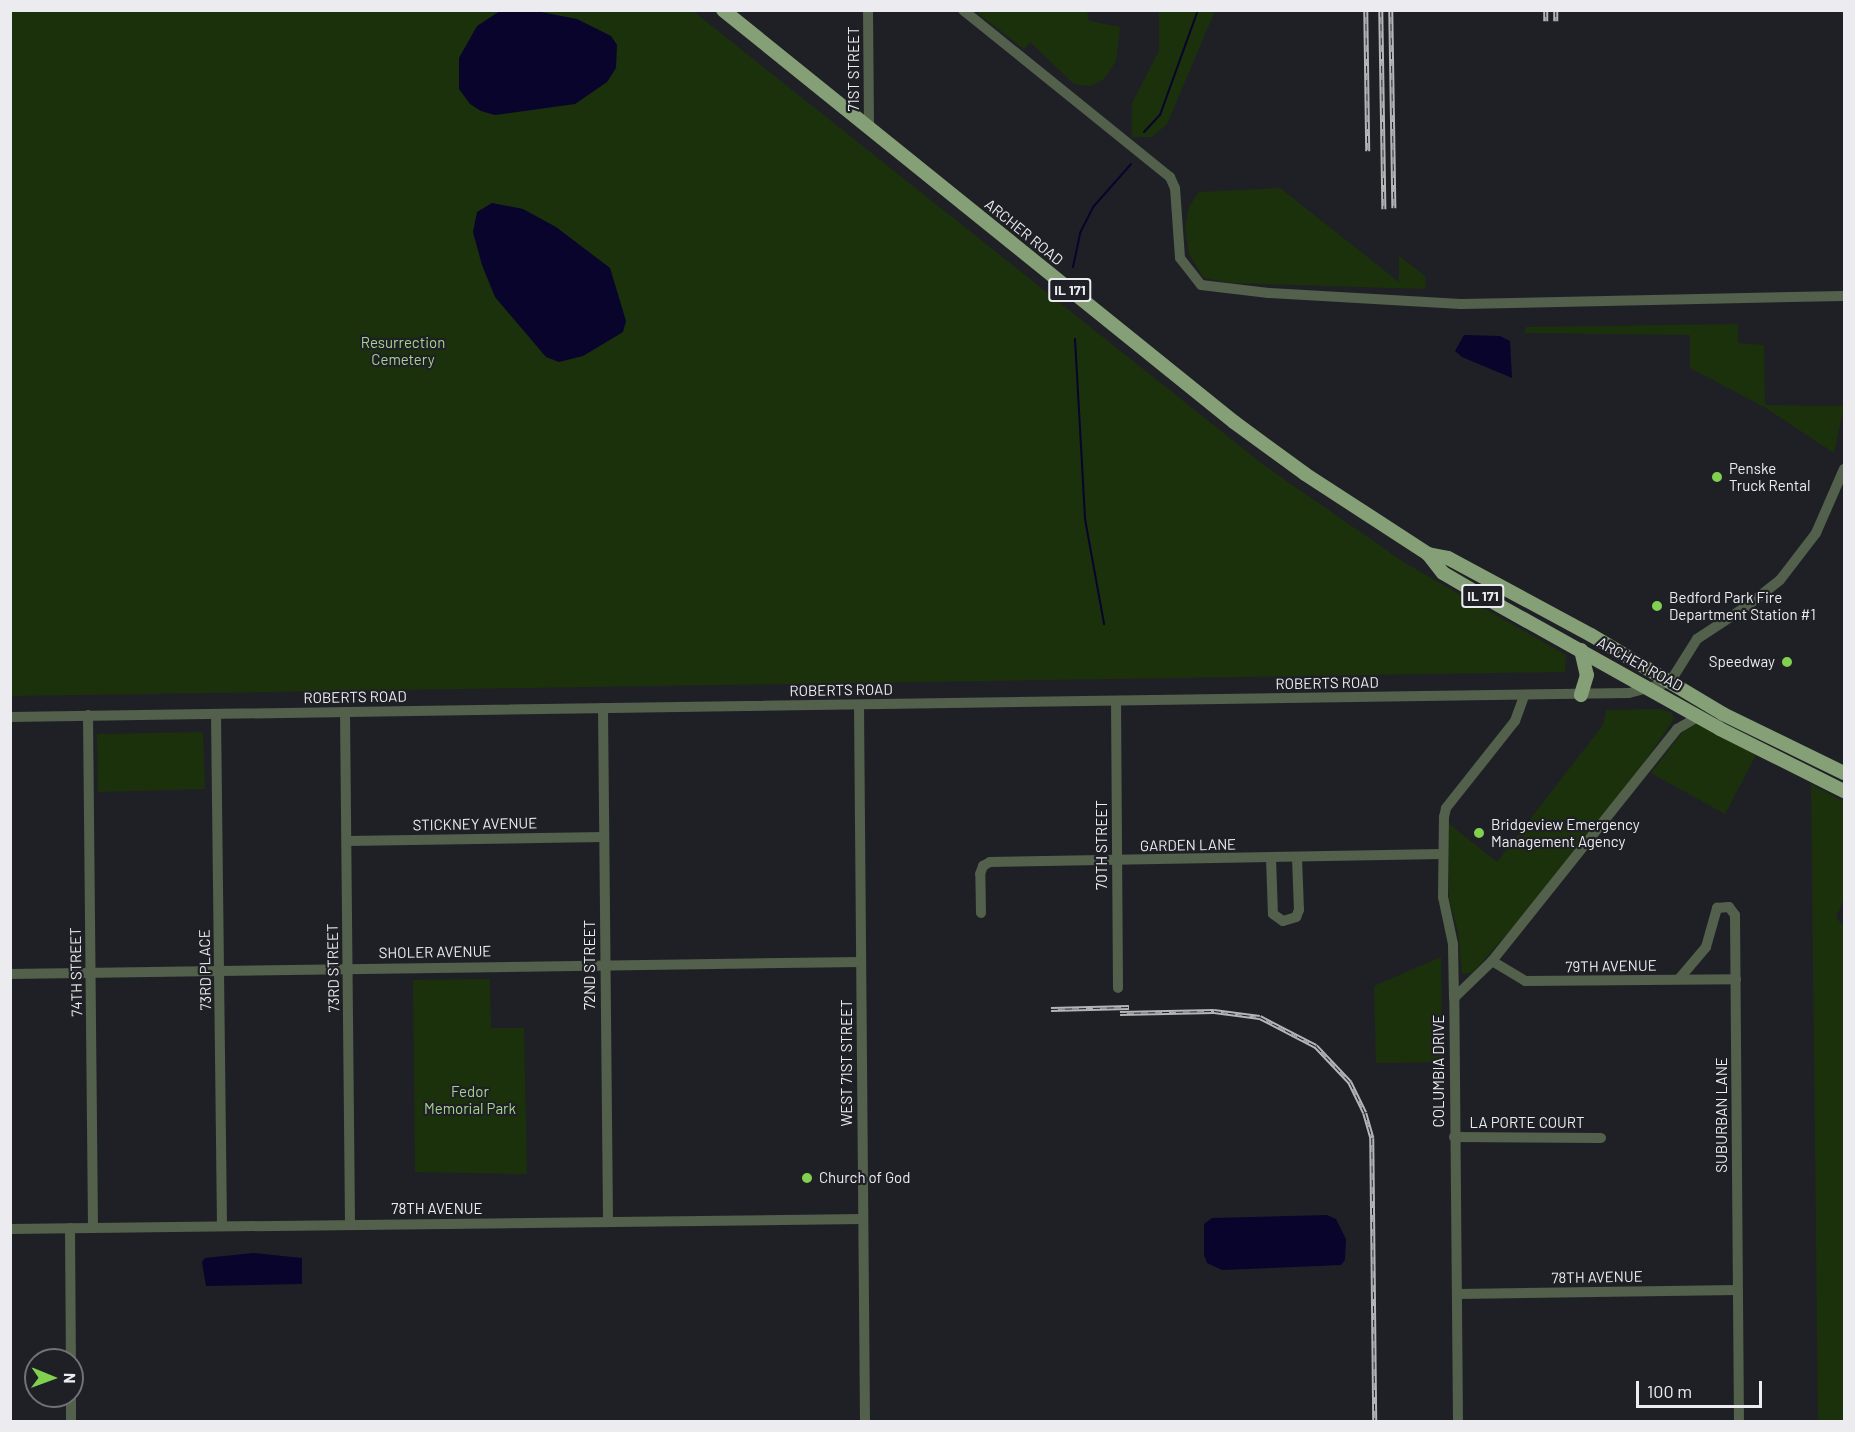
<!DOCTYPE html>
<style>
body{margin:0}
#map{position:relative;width:1855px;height:1432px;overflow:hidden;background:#1f2025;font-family:Barlow,sans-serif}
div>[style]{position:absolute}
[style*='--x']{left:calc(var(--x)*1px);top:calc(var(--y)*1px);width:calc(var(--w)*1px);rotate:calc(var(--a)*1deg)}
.green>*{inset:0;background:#1b310c}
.water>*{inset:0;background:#08042b}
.stream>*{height:2px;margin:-1px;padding:0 1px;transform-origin:1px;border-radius:1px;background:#08042b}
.minor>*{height:10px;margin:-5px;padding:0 5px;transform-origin:5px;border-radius:5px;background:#53604c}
.major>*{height:14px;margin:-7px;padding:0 7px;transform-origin:7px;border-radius:7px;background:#85a077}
.rail>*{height:4.5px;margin-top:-2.25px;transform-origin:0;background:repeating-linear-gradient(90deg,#1f2025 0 7px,#b4b5b9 0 14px);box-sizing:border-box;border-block:2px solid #b4b5b9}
.dots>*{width:16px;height:16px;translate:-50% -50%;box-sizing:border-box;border:3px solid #1f2025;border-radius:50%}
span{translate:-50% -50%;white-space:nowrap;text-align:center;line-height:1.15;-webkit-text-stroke:4.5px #1f2025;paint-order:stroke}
.shield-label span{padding:2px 4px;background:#1f2025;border:2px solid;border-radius:4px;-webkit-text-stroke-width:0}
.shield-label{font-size:14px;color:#ececf0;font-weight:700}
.street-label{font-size:15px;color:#ececf0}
.park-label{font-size:15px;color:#a5d38d}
.poi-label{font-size:15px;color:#ececf0}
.left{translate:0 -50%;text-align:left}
.right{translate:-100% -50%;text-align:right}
.frame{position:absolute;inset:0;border:12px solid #ececf0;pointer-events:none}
.north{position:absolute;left:24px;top:1348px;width:60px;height:60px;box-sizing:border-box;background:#1f2025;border:2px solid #717276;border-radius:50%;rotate:91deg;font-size:16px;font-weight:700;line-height:24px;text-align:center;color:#ececf0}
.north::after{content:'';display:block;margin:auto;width:21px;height:27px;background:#82d04f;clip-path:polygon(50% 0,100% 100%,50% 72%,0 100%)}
.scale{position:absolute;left:1636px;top:1381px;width:126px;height:27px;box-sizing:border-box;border:3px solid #ececf0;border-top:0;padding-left:8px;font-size:18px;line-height:21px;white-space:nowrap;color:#ececf0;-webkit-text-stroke:4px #1f2025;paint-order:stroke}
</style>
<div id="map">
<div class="green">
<div style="clip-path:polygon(10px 11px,693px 11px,1265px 466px,1405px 563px,1566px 655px,1565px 672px,11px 696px)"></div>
<div style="clip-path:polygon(975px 11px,1087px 11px,1089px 21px,1120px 27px,1116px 61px,1103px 80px,1091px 86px,1074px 84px,1030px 42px,1024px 49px)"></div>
<div style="clip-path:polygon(1159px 11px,1215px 11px,1167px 124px,1152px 137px,1132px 137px,1132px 103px,1159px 51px)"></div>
<div style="clip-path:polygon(1280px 188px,1399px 282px,1399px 256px,1425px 276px,1426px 289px,1231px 283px,1204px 278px,1189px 254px,1185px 227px,1189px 207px,1199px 192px)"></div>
<div style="clip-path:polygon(1738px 324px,1738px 343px,1764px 345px,1765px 405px,1844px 406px,1834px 453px,1766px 408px,1690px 368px,1690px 335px,1524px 333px,1526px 327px)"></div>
<div style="clip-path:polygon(1660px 709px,1672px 713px,1674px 719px,1639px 770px,1517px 923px,1472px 973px,1462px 974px,1458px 931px,1449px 899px,1448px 823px,1497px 862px,1603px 725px,1606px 710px)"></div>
<div style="clip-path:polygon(1698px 723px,1757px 753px,1725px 814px,1651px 773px,1685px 729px)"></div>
<div style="clip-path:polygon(203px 732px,205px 789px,98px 792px,97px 734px)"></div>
<div style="clip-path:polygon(1811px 784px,1844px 802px,1844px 898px,1836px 918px,1844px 926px,1844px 1421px,1818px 1421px)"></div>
<div style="clip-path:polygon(1441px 957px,1442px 1062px,1376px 1063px,1374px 986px)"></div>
<div style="clip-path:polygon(490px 979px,491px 1028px,524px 1028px,527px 1174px,415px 1172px,413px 980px)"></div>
</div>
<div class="water">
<div style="clip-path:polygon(500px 11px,536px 11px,577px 19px,611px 36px,617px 45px,616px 68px,607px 82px,575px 104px,495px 115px,481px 111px,470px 104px,459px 89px,459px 58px,477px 26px)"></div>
<div style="clip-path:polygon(492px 203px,523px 209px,556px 227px,610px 268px,626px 321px,623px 332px,583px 356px,559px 362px,546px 357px,495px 297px,482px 265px,473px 232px,477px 212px)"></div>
<div style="clip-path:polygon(1464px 335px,1500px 336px,1510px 341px,1512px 378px,1462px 357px,1455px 351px)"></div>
<div style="clip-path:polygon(1327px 1215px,1336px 1219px,1346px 1239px,1345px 1260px,1341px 1265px,1222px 1270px,1207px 1263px,1204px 1255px,1204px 1224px,1212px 1218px)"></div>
<div style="clip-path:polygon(253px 1253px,302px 1258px,302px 1284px,206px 1286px,202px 1262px,205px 1258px)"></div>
</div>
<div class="stream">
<div style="--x:1144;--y:132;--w:23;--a:-47"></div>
<div style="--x:1160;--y:115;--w:112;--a:-70.1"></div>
<div style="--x:1073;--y:267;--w:35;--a:-78"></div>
<div style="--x:1080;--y:233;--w:30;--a:-63"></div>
<div style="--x:1094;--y:206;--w:56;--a:-48.6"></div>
<div style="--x:1075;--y:339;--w:180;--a:86.8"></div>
<div style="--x:1085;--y:519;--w:107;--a:79.7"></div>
</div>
<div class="minor">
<div style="--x:868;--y:10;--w:116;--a:89.5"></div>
<div style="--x:963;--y:10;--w:266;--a:38.9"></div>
<div style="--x:1170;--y:177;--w:12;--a:66"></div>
<div style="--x:1175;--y:188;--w:70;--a:85.9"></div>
<div style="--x:1180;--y:258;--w:34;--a:52"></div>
<div style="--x:1201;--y:285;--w:68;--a:6.7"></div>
<div style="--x:1269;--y:293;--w:192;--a:3.3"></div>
<div style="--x:1461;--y:304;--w:383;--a:-1.2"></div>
<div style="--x:1116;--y:701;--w:287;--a:89.6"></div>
<div style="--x:859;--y:705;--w:717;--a:89.52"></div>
<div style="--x:603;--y:708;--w:514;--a:89.44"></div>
<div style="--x:345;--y:712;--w:511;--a:89.44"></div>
<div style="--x:216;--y:714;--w:511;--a:89.33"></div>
<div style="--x:88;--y:715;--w:513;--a:89.44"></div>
<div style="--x:10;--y:717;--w:1619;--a:-0.85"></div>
<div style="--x:1629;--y:693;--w:42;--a:-15"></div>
<div style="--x:1670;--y:682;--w:51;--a:-57.9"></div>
<div style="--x:1697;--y:639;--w:60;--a:-33.4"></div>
<div style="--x:1747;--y:606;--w:42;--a:-38.2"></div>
<div style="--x:1780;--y:580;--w:59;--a:-52.5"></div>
<div style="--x:1816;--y:533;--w:70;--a:-66.4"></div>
<div style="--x:347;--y:841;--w:257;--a:-0.9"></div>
<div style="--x:1271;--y:858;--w:56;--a:88"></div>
<div style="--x:1273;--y:914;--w:12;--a:35"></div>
<div style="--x:1283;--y:921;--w:14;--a:-17"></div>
<div style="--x:1296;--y:917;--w:8;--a:-67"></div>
<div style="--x:1299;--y:910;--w:52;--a:-92.2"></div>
<div style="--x:981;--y:913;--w:39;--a:-91"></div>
<div style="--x:980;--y:874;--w:9;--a:-69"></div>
<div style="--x:983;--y:866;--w:8;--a:-30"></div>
<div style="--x:990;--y:862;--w:452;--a:-1"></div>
<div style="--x:1492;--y:961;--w:39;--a:31"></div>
<div style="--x:1525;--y:981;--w:211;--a:-0.5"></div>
<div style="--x:10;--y:974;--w:851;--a:-0.81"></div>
<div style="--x:1679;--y:979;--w:42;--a:-49.8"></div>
<div style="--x:1706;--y:947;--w:41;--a:-74.2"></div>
<div style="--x:1717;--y:908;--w:12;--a:-5"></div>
<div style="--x:1729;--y:907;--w:10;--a:53"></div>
<div style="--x:1735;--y:915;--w:507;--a:89.55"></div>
<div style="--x:1454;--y:998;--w:54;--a:-91.1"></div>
<div style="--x:1453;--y:944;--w:48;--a:-102"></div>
<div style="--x:1443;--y:897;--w:80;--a:-89.3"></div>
<div style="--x:1444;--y:817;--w:9;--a:-77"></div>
<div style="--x:1446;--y:808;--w:111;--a:-51.6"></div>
<div style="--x:1515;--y:721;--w:27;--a:-70"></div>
<div style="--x:1454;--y:1137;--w:147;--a:0.4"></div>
<div style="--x:70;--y:1228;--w:132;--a:89.6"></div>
<div style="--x:10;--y:1229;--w:853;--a:-0.67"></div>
<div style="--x:1457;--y:1294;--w:281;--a:-0.8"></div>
<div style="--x:71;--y:1396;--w:26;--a:90"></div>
<div style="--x:1458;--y:1422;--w:424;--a:-90.5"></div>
<div style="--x:1454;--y:998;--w:53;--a:-44.2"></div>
<div style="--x:1492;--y:961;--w:297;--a:-51.4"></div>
<div style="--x:1677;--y:729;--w:24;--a:-30"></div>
</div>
<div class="major">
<div style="--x:723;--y:10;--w:656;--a:38.88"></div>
<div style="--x:1234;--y:422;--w:88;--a:36.2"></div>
<div style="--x:1305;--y:474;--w:147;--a:33"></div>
<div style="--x:1428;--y:554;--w:20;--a:11"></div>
<div style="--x:1448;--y:558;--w:162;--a:28.3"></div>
<div style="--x:1591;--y:635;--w:154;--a:30.9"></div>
<div style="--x:1723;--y:714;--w:135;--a:26"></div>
<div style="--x:1428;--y:554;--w:24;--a:52"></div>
<div style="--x:1443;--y:573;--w:48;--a:30.3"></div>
<div style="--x:1484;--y:597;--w:270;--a:29.2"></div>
<div style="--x:1720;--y:729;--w:139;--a:26.6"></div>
<div style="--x:1581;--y:650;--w:26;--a:77"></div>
<div style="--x:1587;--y:675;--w:21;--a:107"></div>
</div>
<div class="rail">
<div style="--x:1366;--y:10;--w:141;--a:89.2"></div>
<div style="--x:1381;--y:10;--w:199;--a:89.1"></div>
<div style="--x:1391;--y:10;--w:198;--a:89.1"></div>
<div style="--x:1546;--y:10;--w:11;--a:90"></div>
<div style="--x:1556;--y:10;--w:11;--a:90"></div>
<div style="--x:1051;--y:1009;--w:78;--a:-1.5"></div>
<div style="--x:1120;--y:1013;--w:94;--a:-1.2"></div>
<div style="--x:1214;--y:1011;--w:46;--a:7.4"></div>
<div style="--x:1260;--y:1017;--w:63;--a:27.4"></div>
<div style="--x:1316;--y:1046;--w:50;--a:46.6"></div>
<div style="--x:1350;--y:1082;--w:34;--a:64"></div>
<div style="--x:1365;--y:1113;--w:26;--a:74"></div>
<div style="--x:1372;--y:1138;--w:284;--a:89.4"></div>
</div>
<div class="dots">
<div style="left:1717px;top:477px;background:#82d04f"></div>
<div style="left:1657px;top:606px;background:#82d04f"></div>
<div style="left:1787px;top:662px;background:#82d04f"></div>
<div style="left:1479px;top:833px;background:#82d04f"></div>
<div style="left:807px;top:1178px;background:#82d04f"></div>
</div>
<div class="shield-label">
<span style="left:1070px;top:290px">IL 171</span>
<span style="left:1483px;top:596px">IL 171</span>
</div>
<div class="street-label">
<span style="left:854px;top:69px;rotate:-90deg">71ST STREET</span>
<span style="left:1024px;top:232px;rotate:39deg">ARCHER ROAD</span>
<span style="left:1640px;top:664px;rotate:29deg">ARCHER ROAD</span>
<span style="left:1327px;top:683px;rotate:-1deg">ROBERTS ROAD</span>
<span style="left:841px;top:690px;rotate:-1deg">ROBERTS ROAD</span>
<span style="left:355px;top:697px;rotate:-1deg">ROBERTS ROAD</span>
<span style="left:475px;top:824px;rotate:-1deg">STICKNEY AVENUE</span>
<span style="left:1102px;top:845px;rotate:-90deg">70TH STREET</span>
<span style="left:1188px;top:845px;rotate:-1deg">GARDEN LANE</span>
<span style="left:435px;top:952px;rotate:-1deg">SHOLER AVENUE</span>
<span style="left:590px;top:965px;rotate:-90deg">72ND STREET</span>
<span style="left:1611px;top:966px;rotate:-1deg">79TH AVENUE</span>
<span style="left:333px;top:968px;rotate:-91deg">73RD STREET</span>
<span style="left:205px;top:970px;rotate:-91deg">73RD PLACE</span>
<span style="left:76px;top:972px;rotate:-91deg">74TH STREET</span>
<span style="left:847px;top:1063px;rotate:-90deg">WEST 71ST STREET</span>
<span style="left:1439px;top:1071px;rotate:-90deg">COLUMBIA DRIVE</span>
<span style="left:1722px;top:1115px;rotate:-90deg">SUBURBAN LANE</span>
<span style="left:1527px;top:1123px">LA PORTE COURT</span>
<span style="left:437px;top:1209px">78TH AVENUE</span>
<span style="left:1597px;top:1277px;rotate:-1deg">78TH AVENUE</span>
</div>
<div class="park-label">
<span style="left:403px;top:351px">Resurrection<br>Cemetery</span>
<span style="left:470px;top:1100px">Fedor<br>Memorial Park</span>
</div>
<div class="poi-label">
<span class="left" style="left:1729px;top:477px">Penske<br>Truck Rental</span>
<span class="left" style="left:1669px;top:606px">Bedford Park Fire<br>Department Station #1</span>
<span class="right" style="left:1775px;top:662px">Speedway</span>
<span class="left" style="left:1491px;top:833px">Bridgeview Emergency<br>Management Agency</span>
<span class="left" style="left:819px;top:1178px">Church of God</span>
</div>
<div class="frame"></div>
<div class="north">N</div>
<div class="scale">100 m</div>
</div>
